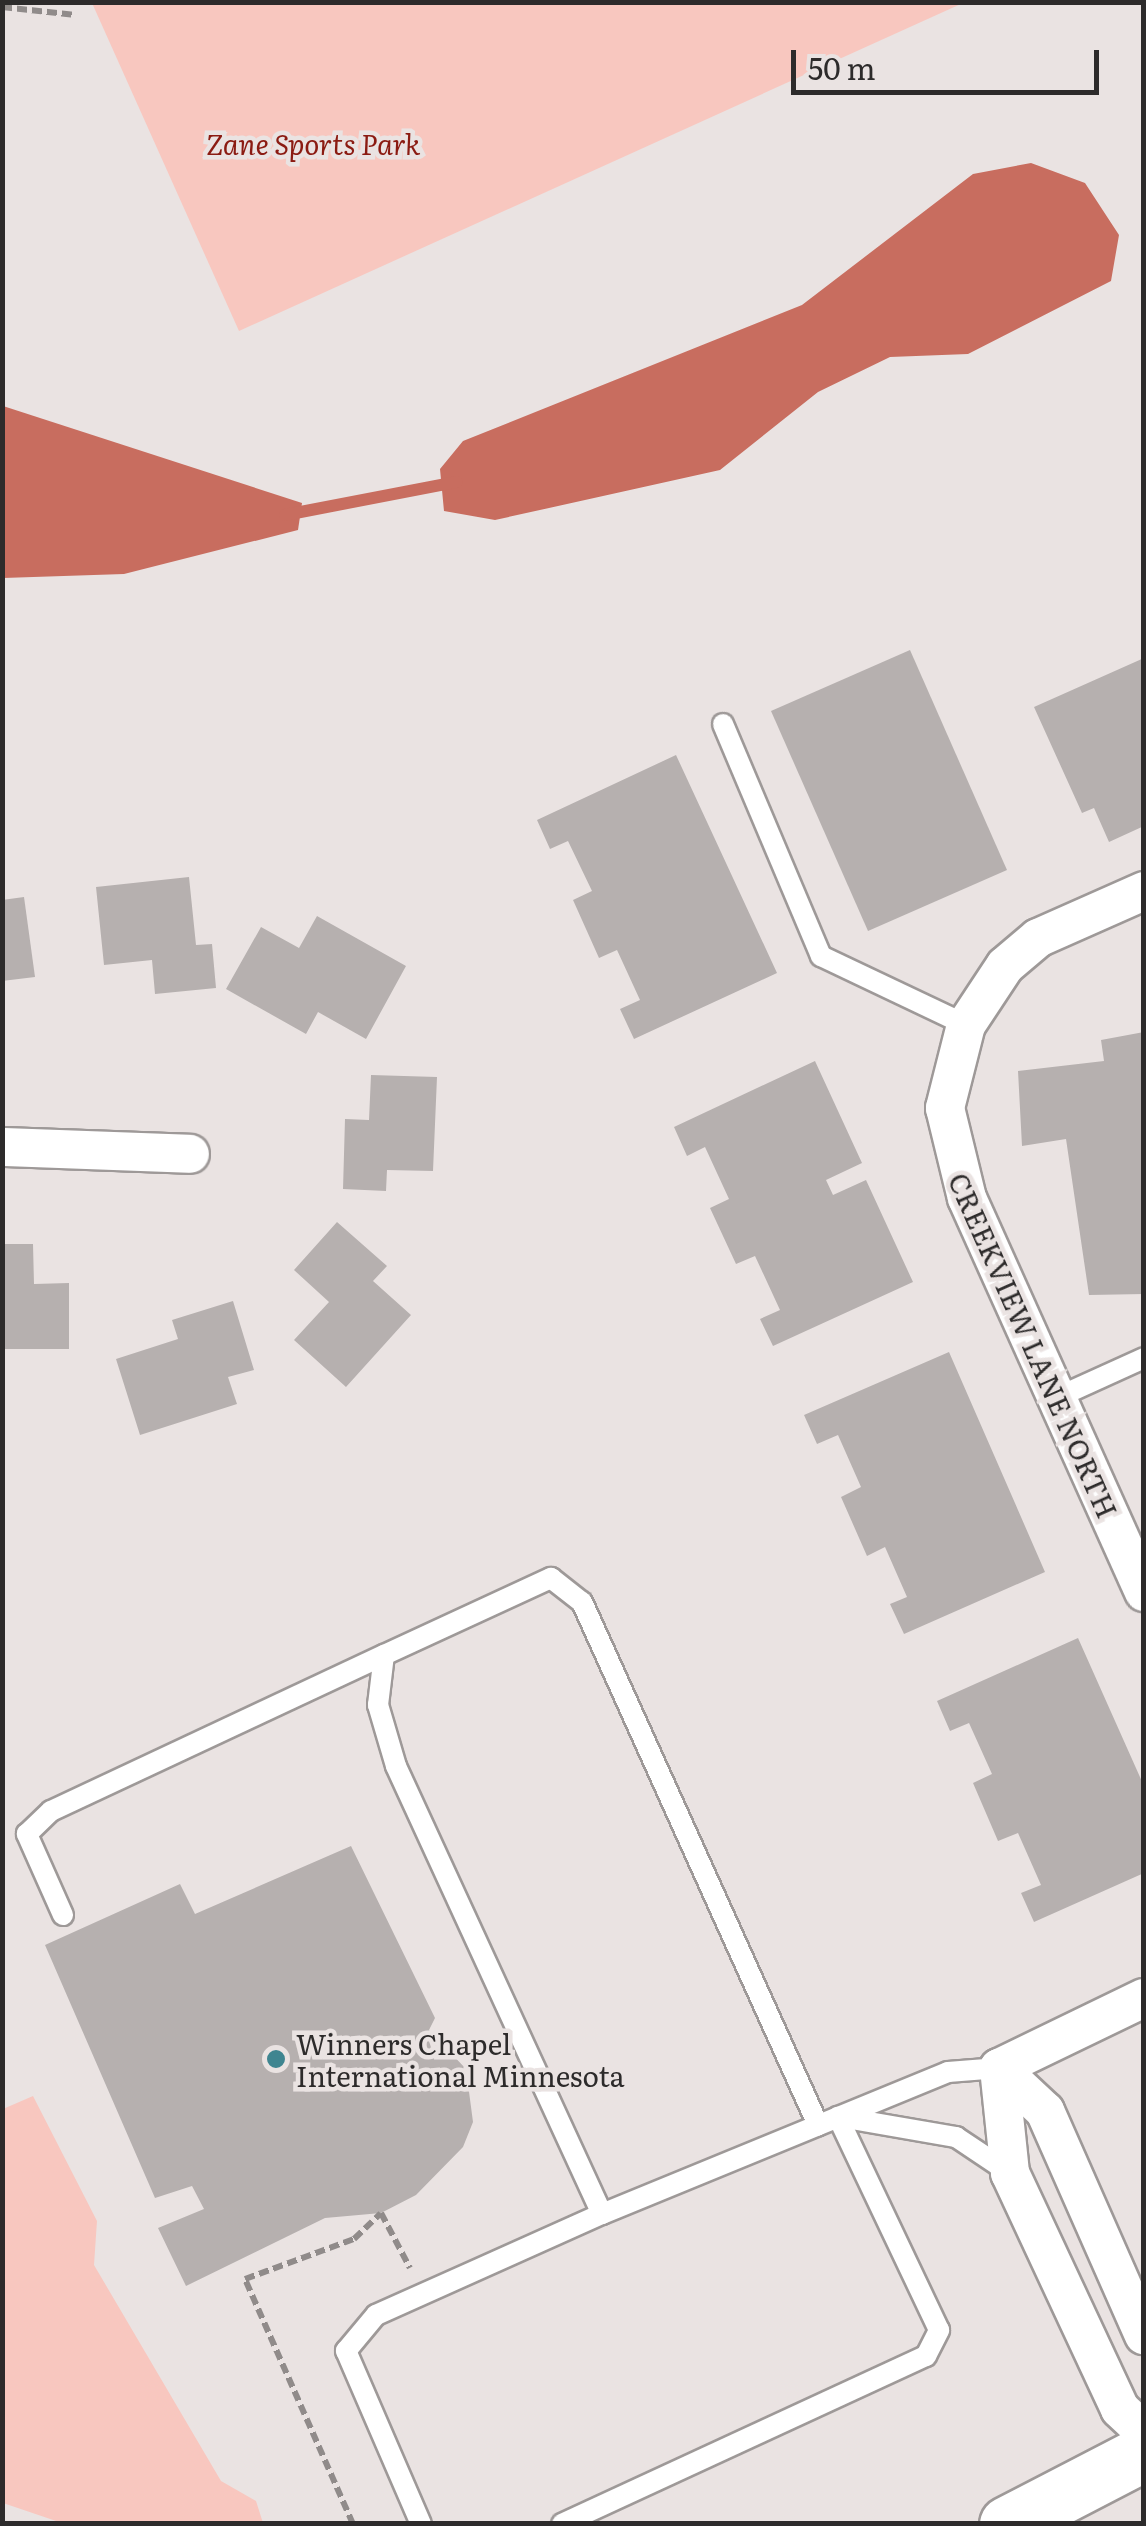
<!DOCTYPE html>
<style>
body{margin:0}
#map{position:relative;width:1146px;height:2526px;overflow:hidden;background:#eae3e2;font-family:Literata,serif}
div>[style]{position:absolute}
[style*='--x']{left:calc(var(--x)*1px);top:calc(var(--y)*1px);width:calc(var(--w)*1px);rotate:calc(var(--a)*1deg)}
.green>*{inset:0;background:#f8c7bf}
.water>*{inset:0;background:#c86d5f}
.stream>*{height:12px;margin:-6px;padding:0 6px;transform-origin:6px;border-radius:6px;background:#c86d5f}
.building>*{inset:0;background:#b6b0af}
.path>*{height:6px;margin-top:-3px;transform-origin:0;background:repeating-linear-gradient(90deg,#908b8a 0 10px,transparent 0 15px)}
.roads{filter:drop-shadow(2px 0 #9e9998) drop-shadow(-2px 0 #9e9998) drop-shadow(0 2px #9e9998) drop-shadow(0 -2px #9e9998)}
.lane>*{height:20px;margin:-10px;padding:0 10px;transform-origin:10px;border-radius:10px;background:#fff}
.street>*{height:38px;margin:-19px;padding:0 19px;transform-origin:19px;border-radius:19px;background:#fff}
.secondary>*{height:55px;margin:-27.5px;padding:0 27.5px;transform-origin:27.5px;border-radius:27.5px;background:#fff}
.dots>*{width:28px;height:28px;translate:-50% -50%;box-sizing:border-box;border:5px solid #eae3e2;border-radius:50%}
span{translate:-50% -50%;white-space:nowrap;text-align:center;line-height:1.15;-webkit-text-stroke:9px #eae3e2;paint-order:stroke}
.park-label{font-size:28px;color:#8b1b12;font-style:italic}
.street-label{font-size:28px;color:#2d2b2b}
.poi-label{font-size:28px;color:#2d2b2b}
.left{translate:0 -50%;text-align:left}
.frame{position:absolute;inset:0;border:5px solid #2d2b2b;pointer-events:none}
.scale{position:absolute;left:791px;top:50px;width:308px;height:45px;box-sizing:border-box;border:5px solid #2d2b2b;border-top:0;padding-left:12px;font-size:30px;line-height:35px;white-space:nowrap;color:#2d2b2b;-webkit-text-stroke:8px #eae3e2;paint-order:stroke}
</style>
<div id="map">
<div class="green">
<div style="clip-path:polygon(92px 3px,963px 3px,239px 331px)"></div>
<div style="clip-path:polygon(33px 2096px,97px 2221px,94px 2265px,221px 2481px,256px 2501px,263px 2523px,62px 2523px,3px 2503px,3px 2109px)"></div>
</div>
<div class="water">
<div style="clip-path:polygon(1031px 163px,1085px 183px,1119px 235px,1111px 281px,968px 354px,890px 357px,818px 392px,720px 470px,495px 520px,444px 511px,440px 469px,463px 441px,802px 305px,973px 174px)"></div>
<div style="clip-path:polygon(3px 406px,302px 503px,298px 530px,124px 574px,3px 578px)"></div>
</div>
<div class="stream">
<div style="--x:285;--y:515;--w:175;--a:-10.9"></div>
</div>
<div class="building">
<div style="clip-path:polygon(910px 650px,1007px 870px,868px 931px,771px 711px)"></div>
<div style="clip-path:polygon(1144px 658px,1144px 826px,1109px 842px,1094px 808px,1082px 813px,1034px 707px)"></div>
<div style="clip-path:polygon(676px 755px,777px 973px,634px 1039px,620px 1009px,640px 1000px,617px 950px,599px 958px,573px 900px,592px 891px,568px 841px,550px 849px,537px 820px)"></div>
<div style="clip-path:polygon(189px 877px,196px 945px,212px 944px,216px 988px,155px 994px,152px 960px,104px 965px,96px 887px)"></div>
<div style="clip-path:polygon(24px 897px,35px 977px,2px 981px,2px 900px)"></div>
<div style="clip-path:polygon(317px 916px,406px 966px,366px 1039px,318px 1012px,306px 1034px,226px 989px,261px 927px,299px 948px)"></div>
<div style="clip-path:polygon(1144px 1032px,1144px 1294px,1089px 1295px,1066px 1139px,1022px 1146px,1018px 1071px,1104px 1061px,1101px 1040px)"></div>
<div style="clip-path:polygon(815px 1061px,862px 1163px,826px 1180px,833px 1195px,866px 1180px,913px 1282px,773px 1346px,760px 1319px,780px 1310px,755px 1256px,736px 1264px,710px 1208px,729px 1199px,705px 1147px,687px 1156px,674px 1127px)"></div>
<div style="clip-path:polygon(371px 1075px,437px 1077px,433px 1171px,387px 1170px,386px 1191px,343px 1189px,345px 1119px,369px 1120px)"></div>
<div style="clip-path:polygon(337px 1222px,387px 1266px,373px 1281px,411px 1315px,346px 1387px,294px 1340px,329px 1302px,294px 1270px)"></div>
<div style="clip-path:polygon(2px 1244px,33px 1244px,34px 1284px,69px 1283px,69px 1349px,2px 1349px)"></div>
<div style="clip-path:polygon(233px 1301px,254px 1370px,228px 1377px,237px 1404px,140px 1435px,116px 1359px,178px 1339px,172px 1320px)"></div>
<div style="clip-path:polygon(949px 1352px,1045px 1572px,904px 1634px,890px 1604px,907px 1597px,885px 1547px,867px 1556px,841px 1497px,861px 1487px,838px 1435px,817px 1444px,804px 1415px)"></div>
<div style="clip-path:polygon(1078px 1638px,1144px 1786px,1144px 1873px,1034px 1922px,1021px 1893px,1041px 1885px,1018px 1833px,998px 1841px,973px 1783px,992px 1774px,969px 1723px,950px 1731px,937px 1701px)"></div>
<div style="clip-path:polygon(351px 1846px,435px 2018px,429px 2030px,466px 2069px,473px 2122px,463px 2147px,416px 2195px,381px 2213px,325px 2218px,186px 2286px,158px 2228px,204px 2209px,192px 2186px,155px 2198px,45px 1945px,180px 1884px,195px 1914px)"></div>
</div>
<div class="path">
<div style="--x:2;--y:7;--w:74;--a:6.2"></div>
<div style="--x:353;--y:2524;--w:268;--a:-113.8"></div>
<div style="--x:245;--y:2279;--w:116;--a:-20.2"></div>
<div style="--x:354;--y:2239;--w:37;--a:-44"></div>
<div style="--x:381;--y:2213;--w:62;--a:62.2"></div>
</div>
<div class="roads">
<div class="lane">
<div style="--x:723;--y:724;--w:252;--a:67.1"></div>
<div style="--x:821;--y:956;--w:161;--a:25.4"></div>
<div style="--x:1056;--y:1398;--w:97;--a:-24.4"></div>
<div style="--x:63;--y:1915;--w:89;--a:-114"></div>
<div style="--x:27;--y:1834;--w:33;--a:-44"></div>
<div style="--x:51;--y:1811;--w:368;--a:-25.1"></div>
<div style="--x:840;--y:2117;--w:118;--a:9.8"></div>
<div style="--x:956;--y:2137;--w:65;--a:33.7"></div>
<div style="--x:602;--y:2214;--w:374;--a:-22.3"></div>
<div style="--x:948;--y:2072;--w:51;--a:-4.5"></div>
<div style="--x:421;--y:2524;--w:189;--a:-113.4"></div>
<div style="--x:346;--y:2351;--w:47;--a:-50.2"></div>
<div style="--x:376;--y:2315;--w:248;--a:-24.1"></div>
<div style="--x:602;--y:2214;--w:493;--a:-114.7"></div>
<div style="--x:396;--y:1766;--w:64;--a:-106.4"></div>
<div style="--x:378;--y:1705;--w:50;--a:-83.2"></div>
<div style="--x:384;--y:1655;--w:184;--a:-24.8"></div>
<div style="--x:551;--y:1578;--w:39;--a:38"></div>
<div style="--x:582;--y:1602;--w:574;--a:65.71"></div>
<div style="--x:562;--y:2524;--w:401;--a:-24.8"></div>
<div style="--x:926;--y:2356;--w:29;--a:-63"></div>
<div style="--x:939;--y:2330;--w:236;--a:-115.4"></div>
</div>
<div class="street">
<div style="--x:1144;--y:891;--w:116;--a:156.1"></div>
<div style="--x:1038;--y:938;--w:43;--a:139.7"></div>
<div style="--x:1005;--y:966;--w:71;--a:123.5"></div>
<div style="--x:966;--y:1025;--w:86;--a:104.2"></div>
<div style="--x:945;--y:1108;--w:93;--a:76.3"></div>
<div style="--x:967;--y:1198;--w:432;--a:65.8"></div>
<div style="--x:2;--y:1147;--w:188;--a:2.1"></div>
<div style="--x:999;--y:2068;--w:106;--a:84"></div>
<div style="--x:1010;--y:2173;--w:260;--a:65"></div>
<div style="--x:1120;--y:2409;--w:33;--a:43"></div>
<div style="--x:999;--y:2068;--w:63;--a:43.1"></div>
<div style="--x:1045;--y:2111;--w:245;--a:66.2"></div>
<div style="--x:999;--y:2068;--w:161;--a:-25.8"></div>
</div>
<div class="secondary">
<div style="--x:1007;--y:2524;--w:154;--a:-27.4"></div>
</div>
</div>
<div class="dots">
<div style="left:276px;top:2059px;background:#3f8590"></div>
</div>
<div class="park-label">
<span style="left:313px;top:143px">Zane Sports Park</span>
</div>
<div class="street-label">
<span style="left:1034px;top:1345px;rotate:66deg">CREEKVIEW LANE NORTH</span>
</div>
<div class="poi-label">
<span class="left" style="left:296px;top:2059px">Winners Chapel<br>International Minnesota</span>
</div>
<div class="frame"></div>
<div class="scale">50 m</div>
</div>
